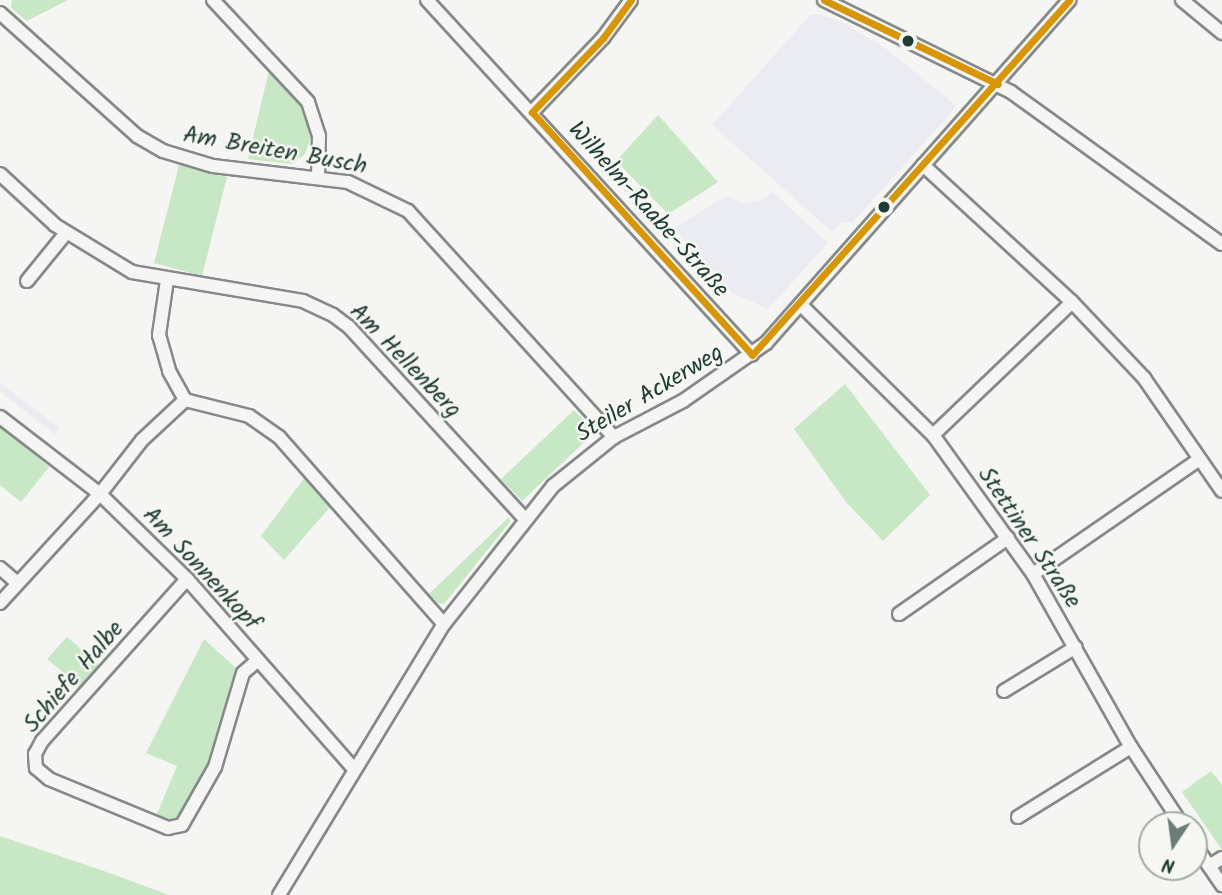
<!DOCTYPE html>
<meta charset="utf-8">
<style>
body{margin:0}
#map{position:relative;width:1222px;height:895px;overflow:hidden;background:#f5f5f3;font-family:Kalam,sans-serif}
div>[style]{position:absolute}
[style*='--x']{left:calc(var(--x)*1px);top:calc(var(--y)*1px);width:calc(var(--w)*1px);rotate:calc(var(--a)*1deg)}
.built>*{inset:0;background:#eaecf2}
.green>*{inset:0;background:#c8e7c5}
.roads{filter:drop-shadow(2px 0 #858a88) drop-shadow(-2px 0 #858a88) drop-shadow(0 2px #858a88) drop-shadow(0 -2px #858a88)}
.street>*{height:12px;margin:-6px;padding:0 6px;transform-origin:6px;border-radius:6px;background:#f5f5f3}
.bus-1>*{height:7px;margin:-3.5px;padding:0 3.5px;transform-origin:3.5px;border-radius:3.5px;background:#d79608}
.dots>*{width:19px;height:19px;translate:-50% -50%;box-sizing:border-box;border:4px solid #f6f6f2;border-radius:50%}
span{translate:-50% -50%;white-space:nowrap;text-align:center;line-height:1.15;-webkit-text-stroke:5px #f6f6f2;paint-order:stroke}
.street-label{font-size:24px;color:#1f3d34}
.north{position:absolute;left:1138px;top:811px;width:70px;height:70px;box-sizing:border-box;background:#f6f6f2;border:2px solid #a0aca6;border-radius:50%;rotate:193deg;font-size:19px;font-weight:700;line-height:28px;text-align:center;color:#1f3d34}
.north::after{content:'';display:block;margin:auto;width:24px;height:32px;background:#6a7d77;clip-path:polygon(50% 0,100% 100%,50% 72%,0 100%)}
</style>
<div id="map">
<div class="built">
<div style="clip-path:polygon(817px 14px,840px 21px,885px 48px,957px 106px,853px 222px,842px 222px,832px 232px,712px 125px,810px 15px)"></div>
<div style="clip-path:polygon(773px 192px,828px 243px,768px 309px,732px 293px,674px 228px,727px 196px,743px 203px,759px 201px)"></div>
<div style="clip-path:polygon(0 383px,60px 428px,55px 434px,0 392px)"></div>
</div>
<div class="green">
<div style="clip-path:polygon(12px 0,68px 0,27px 21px,11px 8px)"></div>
<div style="clip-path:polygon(270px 66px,303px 107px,313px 132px,305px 154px,292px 164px,248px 159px)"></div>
<div style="clip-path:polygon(658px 115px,718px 182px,668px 214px,616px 161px)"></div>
<div style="clip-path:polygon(179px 165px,227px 177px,202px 276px,154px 263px)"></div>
<div style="clip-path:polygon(845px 384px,930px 495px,883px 541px,846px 502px,794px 429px)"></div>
<div style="clip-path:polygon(574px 410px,595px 432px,522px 501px,501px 479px)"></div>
<div style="clip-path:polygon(0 426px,49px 467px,21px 502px,0 485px)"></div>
<div style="clip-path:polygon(305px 477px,330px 507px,284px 560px,261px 536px)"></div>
<div style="clip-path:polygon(509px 517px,510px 522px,444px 604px,438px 603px,429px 594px)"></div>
<div style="clip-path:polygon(67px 637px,102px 667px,83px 689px,47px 659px)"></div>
<div style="clip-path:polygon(204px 639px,238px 670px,209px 769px,181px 818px,172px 822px,156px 816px,177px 766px,146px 753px)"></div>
<div style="clip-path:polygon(1211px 771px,1222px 785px,1222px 850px,1182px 792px)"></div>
<div style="clip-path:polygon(0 836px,104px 871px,169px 895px,0 895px)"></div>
</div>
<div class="roads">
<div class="street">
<div style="--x:213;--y:0;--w:139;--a:47"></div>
<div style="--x:308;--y:102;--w:36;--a:72"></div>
<div style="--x:319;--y:136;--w:41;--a:91.4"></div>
<div style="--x:427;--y:0;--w:481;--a:47.5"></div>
<div style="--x:824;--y:0;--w:208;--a:26.2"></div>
<div style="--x:1011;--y:92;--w:260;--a:35.8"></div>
<div style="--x:1182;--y:0;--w:52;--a:39.5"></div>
<div style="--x:0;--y:13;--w:184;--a:41.9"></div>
<div style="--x:137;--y:136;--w:30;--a:30"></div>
<div style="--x:163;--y:151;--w:52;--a:16.7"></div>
<div style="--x:213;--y:166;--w:136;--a:6.8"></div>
<div style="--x:348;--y:182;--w:67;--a:25.8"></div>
<div style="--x:408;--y:211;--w:306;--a:47.7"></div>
<div style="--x:532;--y:112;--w:103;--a:-46.2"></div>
<div style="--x:603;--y:38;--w:47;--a:-53.6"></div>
<div style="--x:923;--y:165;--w:202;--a:42.6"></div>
<div style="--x:1072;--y:302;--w:105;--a:46.5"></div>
<div style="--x:1144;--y:378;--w:137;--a:55.4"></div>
<div style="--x:0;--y:174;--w:75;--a:42.8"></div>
<div style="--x:55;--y:225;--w:90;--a:31.4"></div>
<div style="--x:132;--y:272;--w:173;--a:9.6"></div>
<div style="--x:303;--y:301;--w:33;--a:25"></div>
<div style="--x:333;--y:315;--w:20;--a:37"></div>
<div style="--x:349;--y:327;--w:260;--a:47.5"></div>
<div style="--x:167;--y:280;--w:56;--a:98.3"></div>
<div style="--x:159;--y:335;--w:37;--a:74"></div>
<div style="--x:169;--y:371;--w:33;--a:61"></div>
<div style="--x:185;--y:400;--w:66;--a:14"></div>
<div style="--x:249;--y:416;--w:37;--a:35"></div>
<div style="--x:279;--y:437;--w:249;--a:48.6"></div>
<div style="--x:27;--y:281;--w:62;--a:-50.9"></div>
<div style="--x:801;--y:305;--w:185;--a:44.6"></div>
<div style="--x:933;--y:435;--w:171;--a:54.3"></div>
<div style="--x:1033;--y:574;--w:199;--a:60.5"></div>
<div style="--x:1131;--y:747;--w:93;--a:56.8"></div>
<div style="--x:0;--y:417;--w:126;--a:37.6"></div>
<div style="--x:100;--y:494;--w:122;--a:44.3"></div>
<div style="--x:187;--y:579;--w:253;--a:48.7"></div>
<div style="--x:933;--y:435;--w:192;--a:-43.7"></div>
<div style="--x:0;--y:568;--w:23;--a:41"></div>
<div style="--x:1033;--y:574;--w:201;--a:-34.6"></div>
<div style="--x:187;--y:579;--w:217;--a:131.8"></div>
<div style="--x:42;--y:741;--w:15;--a:118"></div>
<div style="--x:35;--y:754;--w:14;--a:86"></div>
<div style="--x:36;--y:768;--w:17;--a:40"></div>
<div style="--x:49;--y:779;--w:129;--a:22.4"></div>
<div style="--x:168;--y:828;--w:14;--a:-12"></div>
<div style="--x:182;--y:825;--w:67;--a:-60.4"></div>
<div style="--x:215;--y:767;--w:98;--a:-73.4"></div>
<div style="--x:243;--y:673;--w:20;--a:-41"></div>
<div style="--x:0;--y:603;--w:148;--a:-47.5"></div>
<div style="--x:100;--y:494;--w:68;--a:-52.1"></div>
<div style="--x:142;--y:440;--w:59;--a:-42.9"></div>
<div style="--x:899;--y:614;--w:133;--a:-34.9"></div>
<div style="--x:1004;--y:691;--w:84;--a:-31.4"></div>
<div style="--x:1018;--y:817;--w:133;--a:-31.8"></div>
<div style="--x:1194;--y:844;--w:50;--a:55.7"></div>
<div style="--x:1209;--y:866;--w:15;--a:-32"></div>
<div style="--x:279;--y:895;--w:317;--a:-58.7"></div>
<div style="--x:444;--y:624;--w:176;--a:-51.7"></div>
<div style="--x:553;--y:486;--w:78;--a:-38.8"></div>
<div style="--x:614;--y:437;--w:78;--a:-27.6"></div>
<div style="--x:683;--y:401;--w:101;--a:-34.9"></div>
<div style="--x:766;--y:343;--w:458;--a:-48.5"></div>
</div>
</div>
<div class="bus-1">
<div style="--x:631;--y:0;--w:47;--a:126.4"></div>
<div style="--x:603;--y:38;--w:103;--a:133.8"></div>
<div style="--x:532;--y:112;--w:328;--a:47.8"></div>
<div style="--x:752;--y:355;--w:476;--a:-48.2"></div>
<div style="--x:824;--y:0;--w:193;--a:25.8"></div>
</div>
<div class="dots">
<div style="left:908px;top:41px;background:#1f3d34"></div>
<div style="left:884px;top:207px;background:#1f3d34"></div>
</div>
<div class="street-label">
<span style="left:275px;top:151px;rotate:10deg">Am Breiten Busch</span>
<span style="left:648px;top:210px;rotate:48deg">Wilhelm-Raabe-Straße</span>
<span style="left:405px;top:361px;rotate:46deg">Am Hellenberg</span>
<span style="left:650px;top:394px;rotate:-31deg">Steiler Ackerweg</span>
<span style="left:1029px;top:538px;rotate:56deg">Stettiner Straße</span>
<span style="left:201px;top:569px;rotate:47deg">Am Sonnenkopf</span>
<span style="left:74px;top:677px;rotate:-49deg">Schiefe Halbe</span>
</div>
<div class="north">N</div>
</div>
